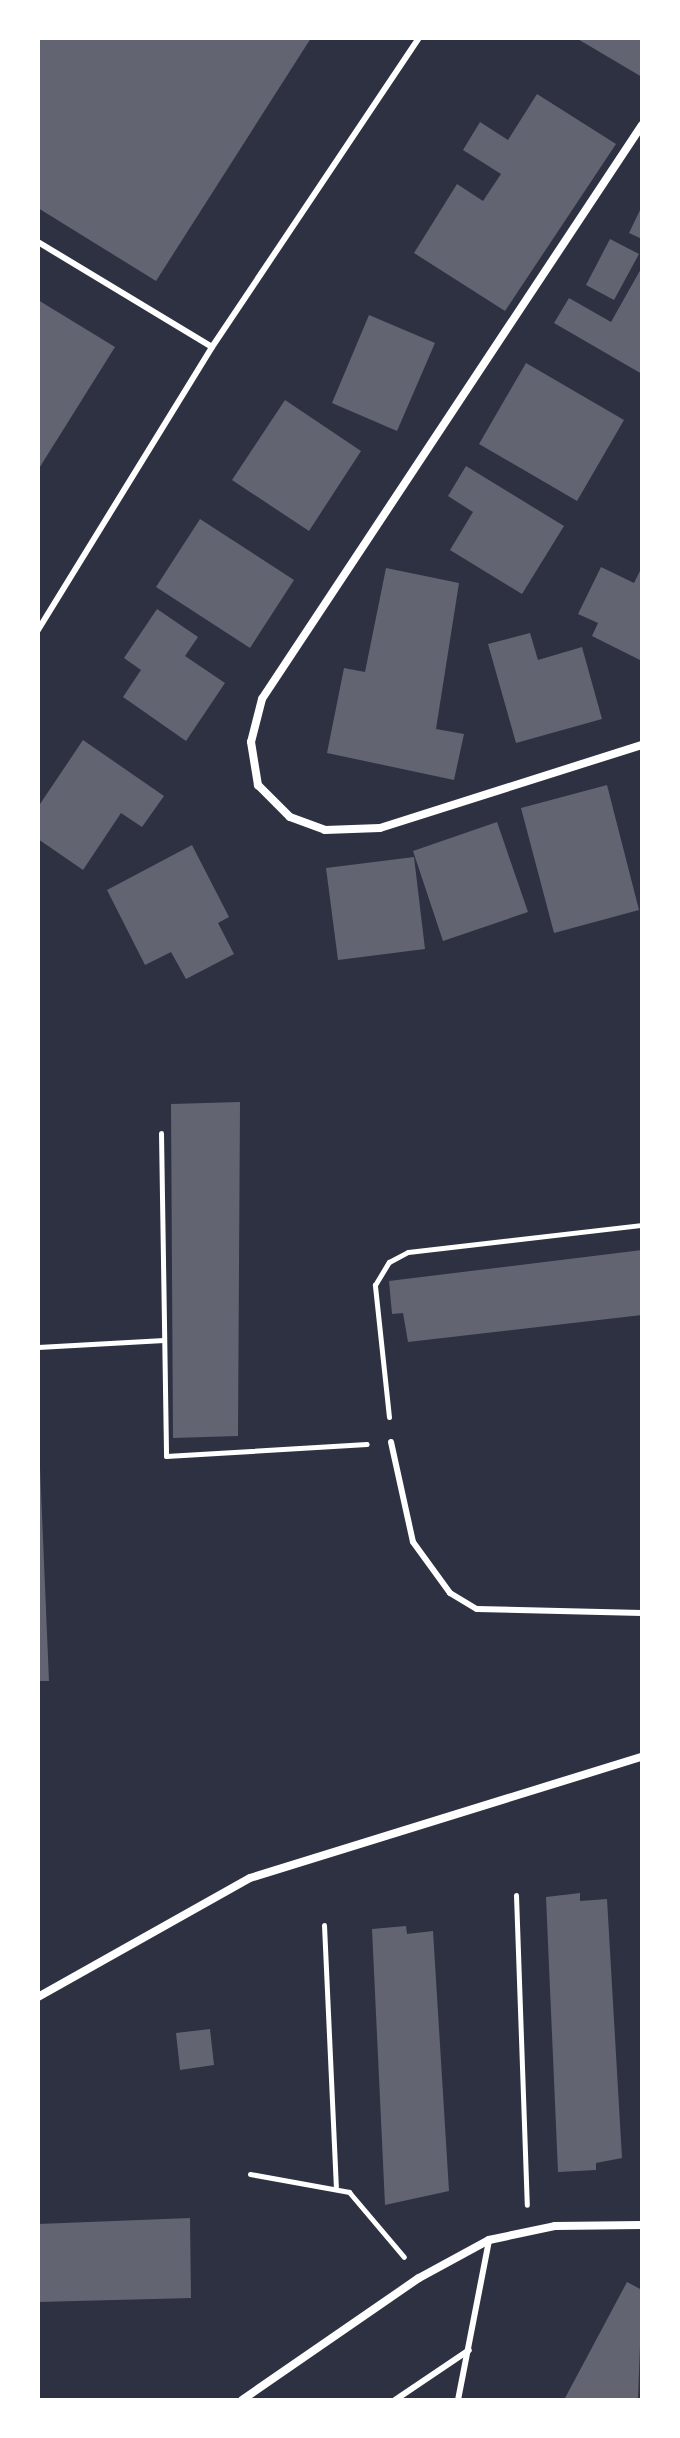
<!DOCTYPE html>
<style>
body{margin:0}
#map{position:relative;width:680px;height:2438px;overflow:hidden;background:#2d3142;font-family:"Asap Condensed",sans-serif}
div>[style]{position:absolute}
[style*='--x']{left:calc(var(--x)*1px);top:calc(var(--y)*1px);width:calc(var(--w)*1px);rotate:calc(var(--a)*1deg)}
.building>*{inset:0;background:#626471}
.path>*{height:5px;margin:-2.5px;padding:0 2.5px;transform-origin:2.5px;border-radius:2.5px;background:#fff}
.service>*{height:6px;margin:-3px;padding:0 3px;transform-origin:3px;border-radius:3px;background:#fff}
.minor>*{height:8px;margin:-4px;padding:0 4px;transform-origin:4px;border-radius:4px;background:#fff}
span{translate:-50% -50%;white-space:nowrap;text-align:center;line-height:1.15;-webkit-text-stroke:6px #fff;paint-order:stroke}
.frame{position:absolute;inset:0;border:40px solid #fff;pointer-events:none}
</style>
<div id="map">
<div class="building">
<div style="clip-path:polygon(38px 38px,311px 38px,156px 281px,38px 208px)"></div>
<div style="clip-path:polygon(576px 38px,642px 38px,642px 77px)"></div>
<div style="clip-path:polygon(537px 94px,616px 144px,505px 311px,414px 253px,457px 184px,483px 201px,501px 174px,463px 150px,480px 122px,508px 140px)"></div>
<div style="clip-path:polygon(642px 206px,642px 239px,629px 233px)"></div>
<div style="clip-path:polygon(610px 239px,639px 254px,614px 300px,586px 285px)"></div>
<div style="clip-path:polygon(642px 267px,642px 374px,554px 323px,569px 298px,611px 322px)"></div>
<div style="clip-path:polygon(38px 300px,115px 347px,38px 470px)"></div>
<div style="clip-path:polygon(369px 315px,435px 343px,397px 431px,332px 403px)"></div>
<div style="clip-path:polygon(526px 363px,624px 420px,577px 501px,479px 444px)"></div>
<div style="clip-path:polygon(285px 400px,361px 451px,309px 531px,232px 480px)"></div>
<div style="clip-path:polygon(466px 466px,564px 526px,522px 594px,450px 550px,473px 512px,448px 496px)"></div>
<div style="clip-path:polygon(200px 519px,294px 580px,250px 648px,156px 587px)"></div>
<div style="clip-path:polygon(601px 567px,634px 583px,642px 567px,642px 661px,592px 636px,598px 623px,578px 614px)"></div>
<div style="clip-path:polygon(386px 568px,459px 583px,436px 729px,464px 734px,454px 780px,327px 753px,344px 668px,365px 672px)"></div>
<div style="clip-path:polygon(157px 609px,198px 637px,185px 656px,225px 683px,186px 741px,123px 697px,141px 670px,124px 658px)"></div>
<div style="clip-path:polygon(530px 633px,538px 660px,582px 647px,602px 719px,516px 743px,488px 644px)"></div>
<div style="clip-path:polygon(83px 740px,164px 796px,142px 827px,121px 813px,83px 870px,38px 839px,38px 807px)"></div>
<div style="clip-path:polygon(607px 785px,639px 910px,554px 933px,521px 808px)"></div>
<div style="clip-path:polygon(497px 822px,528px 912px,443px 941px,413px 851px)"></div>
<div style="clip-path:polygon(192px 845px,229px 917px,218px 923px,234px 954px,186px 979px,171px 952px,145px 965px,107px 890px)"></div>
<div style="clip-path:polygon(414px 857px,425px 949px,338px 960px,326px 868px)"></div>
<div style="clip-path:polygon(240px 1102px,238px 1436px,173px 1438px,171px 1104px)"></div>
<div style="clip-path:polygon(642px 1250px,642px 1315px,408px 1342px,403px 1313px,392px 1314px,389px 1281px)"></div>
<div style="clip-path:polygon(38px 1420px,49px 1681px,38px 1681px)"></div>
<div style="clip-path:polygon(580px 1893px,580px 1901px,607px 1899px,622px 2158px,596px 2163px,596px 2170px,558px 2172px,546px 1897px)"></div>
<div style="clip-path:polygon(406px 1926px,407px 1934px,433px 1931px,449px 2191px,385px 2205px,372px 1929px)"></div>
<div style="clip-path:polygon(210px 2029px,214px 2065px,180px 2070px,176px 2033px)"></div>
<div style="clip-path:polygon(190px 2218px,191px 2298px,38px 2302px,38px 2224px)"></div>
<div style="clip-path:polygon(627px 2282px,642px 2290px,638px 2400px,564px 2400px)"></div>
</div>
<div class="path">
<div style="--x:161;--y:1133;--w:323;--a:89.1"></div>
<div style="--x:166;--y:1456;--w:201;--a:-3.4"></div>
<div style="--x:38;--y:1347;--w:126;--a:-3.2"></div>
<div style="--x:389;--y:1417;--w:133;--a:-96.1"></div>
<div style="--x:375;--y:1285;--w:27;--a:-59"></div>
<div style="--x:389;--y:1262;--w:21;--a:-28"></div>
<div style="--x:408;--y:1252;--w:236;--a:-6.6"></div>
<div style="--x:516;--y:1895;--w:310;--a:88"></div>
<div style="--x:324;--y:1925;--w:262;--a:87.4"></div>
<div style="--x:250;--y:2174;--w:101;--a:10.3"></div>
<div style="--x:349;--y:2192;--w:85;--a:49.8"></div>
</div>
<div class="service">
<div style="--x:38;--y:242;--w:203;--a:31.1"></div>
<div style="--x:38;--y:630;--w:332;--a:-58.4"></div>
<div style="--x:212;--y:347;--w:372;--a:-56.2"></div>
<div style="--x:391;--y:1442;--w:102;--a:77.6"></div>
<div style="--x:413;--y:1542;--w:63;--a:54"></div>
<div style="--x:450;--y:1593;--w:31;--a:31"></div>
<div style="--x:477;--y:1609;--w:165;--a:1.4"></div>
<div style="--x:395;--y:2400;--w:89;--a:-34"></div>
<div style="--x:458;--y:2400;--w:163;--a:-79"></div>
</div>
<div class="minor">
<div style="--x:642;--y:125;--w:688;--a:123.51"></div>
<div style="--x:262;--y:699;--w:44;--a:104.3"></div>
<div style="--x:251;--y:742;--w:44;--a:80.8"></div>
<div style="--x:258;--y:785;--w:45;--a:45"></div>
<div style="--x:290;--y:817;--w:37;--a:20"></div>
<div style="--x:325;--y:830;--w:55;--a:-2.1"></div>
<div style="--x:380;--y:828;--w:275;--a:-17.6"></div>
<div style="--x:38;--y:1997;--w:243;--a:-29.3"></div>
<div style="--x:250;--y:1878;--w:410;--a:-17.2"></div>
<div style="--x:242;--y:2400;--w:215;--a:-34.6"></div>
<div style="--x:419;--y:2278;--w:80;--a:-28.5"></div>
<div style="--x:489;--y:2240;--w:67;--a:-12"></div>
<div style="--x:555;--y:2226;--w:87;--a:-0.7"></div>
</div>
<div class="frame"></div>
</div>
